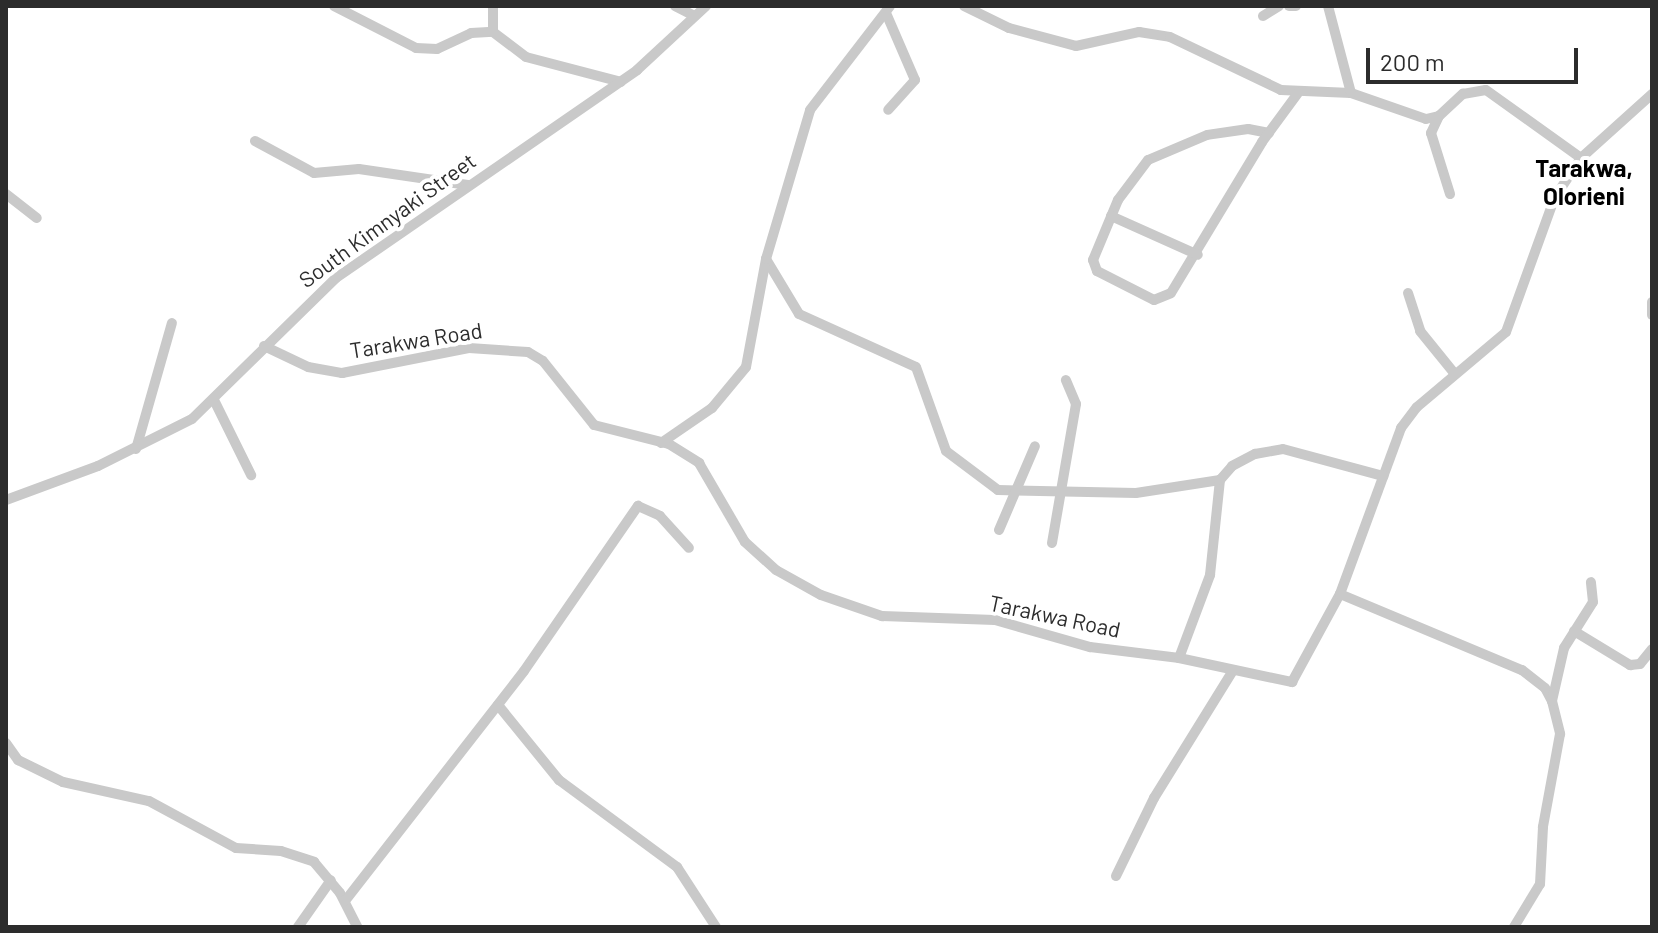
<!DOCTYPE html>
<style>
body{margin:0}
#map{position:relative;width:1658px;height:933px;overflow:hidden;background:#fff;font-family:Barlow,sans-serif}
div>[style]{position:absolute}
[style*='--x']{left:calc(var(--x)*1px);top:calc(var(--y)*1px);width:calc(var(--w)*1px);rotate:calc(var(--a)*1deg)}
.minor>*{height:10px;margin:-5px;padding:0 5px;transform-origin:5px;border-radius:5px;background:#c9c9c9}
span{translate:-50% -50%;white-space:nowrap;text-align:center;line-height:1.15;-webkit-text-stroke:8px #fff;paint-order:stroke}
.street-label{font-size:22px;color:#2c2c2c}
.neighbourhood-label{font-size:24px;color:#000;font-weight:700}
.frame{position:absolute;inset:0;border:8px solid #2c2c2c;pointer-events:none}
.scale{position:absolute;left:1366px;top:48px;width:212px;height:36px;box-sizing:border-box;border:4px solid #2c2c2c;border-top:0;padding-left:10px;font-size:24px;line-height:28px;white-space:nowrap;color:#2c2c2c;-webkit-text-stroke:6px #fff;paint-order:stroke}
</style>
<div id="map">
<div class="minor">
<div style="--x:334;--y:6;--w:92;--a:27.1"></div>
<div style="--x:416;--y:48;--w:21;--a:3"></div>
<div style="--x:437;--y:49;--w:38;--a:-25"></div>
<div style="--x:471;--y:33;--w:22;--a:-3"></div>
<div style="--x:493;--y:6;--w:26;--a:90"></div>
<div style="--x:493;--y:32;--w:41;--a:37.1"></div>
<div style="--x:526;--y:57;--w:98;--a:14.7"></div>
<div style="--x:675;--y:6;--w:22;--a:27"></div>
<div style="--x:964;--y:6;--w:50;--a:26.1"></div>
<div style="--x:1009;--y:28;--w:69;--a:15"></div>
<div style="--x:1076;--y:46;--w:65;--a:-12.5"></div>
<div style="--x:1139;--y:32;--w:31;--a:9"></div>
<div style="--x:1170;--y:37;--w:123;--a:25.5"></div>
<div style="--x:1281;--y:90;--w:70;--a:2.5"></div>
<div style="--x:1351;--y:93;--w:79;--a:19.1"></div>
<div style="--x:1426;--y:119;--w:13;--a:-13"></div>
<div style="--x:1439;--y:116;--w:33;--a:-43"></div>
<div style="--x:1463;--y:94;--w:23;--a:-10"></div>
<div style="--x:1486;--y:90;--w:117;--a:35.6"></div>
<div style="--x:1289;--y:6;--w:7;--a:0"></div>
<div style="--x:1328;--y:6;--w:90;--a:75.2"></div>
<div style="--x:886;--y:13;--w:73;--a:66.6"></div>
<div style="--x:915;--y:80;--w:40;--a:132"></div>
<div style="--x:1263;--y:16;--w:19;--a:-32"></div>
<div style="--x:1439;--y:116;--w:19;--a:115"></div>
<div style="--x:1431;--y:133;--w:64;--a:72.7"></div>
<div style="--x:1269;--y:133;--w:21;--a:-169"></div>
<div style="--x:1248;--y:129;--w:41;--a:171.7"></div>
<div style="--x:1207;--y:135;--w:64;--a:157"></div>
<div style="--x:1148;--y:160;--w:50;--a:126.9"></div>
<div style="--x:1118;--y:200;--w:65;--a:112.6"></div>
<div style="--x:1093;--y:260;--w:12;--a:70"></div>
<div style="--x:1097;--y:271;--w:64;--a:27"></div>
<div style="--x:1154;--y:300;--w:18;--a:-22"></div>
<div style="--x:1171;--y:293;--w:176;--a:-58.9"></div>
<div style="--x:1262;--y:142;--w:61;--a:-53.7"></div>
<div style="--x:255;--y:141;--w:67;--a:28.5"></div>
<div style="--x:314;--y:173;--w:45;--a:-5.1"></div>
<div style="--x:359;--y:169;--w:110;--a:8.4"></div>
<div style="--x:6;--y:194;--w:39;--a:38"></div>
<div style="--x:1111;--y:216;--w:95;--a:24.1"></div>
<div style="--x:766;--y:259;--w:64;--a:59"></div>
<div style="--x:799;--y:314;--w:128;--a:24.4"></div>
<div style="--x:916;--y:367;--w:89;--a:70.3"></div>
<div style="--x:946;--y:451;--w:65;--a:36.9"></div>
<div style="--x:998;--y:490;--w:138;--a:1.2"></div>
<div style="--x:1136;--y:493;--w:85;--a:-8.8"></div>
<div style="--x:1408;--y:293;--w:40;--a:72"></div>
<div style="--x:1420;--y:331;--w:54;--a:51"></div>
<div style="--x:1652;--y:302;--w:13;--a:90"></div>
<div style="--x:264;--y:346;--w:49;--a:25.5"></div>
<div style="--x:308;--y:367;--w:35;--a:10"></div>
<div style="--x:342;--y:373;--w:129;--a:-11.1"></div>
<div style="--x:469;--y:348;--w:59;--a:3.9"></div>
<div style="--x:528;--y:352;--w:17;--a:31"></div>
<div style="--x:543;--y:361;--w:82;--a:51.4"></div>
<div style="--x:594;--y:425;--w:77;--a:14.2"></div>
<div style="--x:669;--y:444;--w:36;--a:32"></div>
<div style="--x:699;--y:463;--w:91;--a:59.8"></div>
<div style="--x:745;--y:542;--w:42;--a:42.1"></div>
<div style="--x:776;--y:570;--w:51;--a:29.1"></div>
<div style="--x:821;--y:595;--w:65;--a:19"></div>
<div style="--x:882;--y:616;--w:113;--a:2"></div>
<div style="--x:995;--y:620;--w:99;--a:15.9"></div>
<div style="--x:1090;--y:647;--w:90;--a:7"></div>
<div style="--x:1179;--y:658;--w:116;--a:12"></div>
<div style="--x:1292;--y:682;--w:100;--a:-61.4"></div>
<div style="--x:1340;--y:594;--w:177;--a:-69.8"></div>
<div style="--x:1401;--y:428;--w:26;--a:-53"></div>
<div style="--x:1417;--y:407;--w:116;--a:-40.1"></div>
<div style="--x:1506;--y:332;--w:144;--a:-70.1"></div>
<div style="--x:1555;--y:197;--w:47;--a:-56.3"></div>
<div style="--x:1581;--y:158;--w:96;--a:-42"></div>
<div style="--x:214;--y:400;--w:84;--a:63.7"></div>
<div style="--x:661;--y:443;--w:62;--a:-34.5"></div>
<div style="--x:712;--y:408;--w:53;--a:-50.3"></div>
<div style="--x:746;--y:367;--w:110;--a:-79.5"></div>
<div style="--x:766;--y:259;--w:155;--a:-73.5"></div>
<div style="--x:810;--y:110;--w:131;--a:-52.4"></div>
<div style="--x:136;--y:449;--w:131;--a:-74.1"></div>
<div style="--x:6;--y:500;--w:98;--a:-20.3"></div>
<div style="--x:98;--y:466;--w:105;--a:-26.6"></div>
<div style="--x:192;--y:419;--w:202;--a:-44.4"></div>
<div style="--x:336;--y:278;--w:366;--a:-34.6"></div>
<div style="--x:637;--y:70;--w:94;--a:-42.8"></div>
<div style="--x:999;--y:530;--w:91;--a:-66.8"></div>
<div style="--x:1052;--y:543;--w:141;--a:-80.2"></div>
<div style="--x:1076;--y:404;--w:26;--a:-113"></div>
<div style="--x:1340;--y:594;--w:197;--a:22.7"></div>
<div style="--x:1522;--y:670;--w:29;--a:38"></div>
<div style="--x:1545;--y:688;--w:15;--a:62"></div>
<div style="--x:1552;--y:701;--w:34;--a:76"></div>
<div style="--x:1560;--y:734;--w:95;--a:100.4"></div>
<div style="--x:1543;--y:827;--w:57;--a:93"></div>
<div style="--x:1540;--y:884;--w:50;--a:121.2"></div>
<div style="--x:1574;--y:631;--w:66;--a:31.3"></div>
<div style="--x:1630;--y:665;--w:10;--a:-6"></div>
<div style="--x:1640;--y:664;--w:19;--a:-51"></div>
<div style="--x:1179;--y:658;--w:89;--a:-69.5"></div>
<div style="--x:1210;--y:575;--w:96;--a:-84"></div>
<div style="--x:1220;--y:480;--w:18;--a:-49"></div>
<div style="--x:1232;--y:466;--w:26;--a:-28"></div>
<div style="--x:1255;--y:454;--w:28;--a:-10"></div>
<div style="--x:1283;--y:449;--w:104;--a:15.1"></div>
<div style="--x:1552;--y:701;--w:54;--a:-77.2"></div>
<div style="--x:1564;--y:648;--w:54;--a:-57.8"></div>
<div style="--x:1593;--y:602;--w:20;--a:-96"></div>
<div style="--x:498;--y:705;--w:97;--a:50.9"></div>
<div style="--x:559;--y:780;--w:147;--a:36.4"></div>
<div style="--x:677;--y:867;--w:72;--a:57"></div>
<div style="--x:6;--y:743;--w:21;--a:55"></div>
<div style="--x:18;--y:760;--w:50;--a:26.1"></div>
<div style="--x:63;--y:782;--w:88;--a:12.5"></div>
<div style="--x:149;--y:801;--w:99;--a:28.4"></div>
<div style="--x:236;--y:848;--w:45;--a:3.8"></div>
<div style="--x:281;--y:851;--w:35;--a:18"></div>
<div style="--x:314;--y:862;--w:40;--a:50"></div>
<div style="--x:340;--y:893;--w:38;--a:63"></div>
<div style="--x:1116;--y:876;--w:87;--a:-64"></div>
<div style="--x:1154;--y:798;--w:148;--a:-58.2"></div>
<div style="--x:345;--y:901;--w:291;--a:-52.1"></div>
<div style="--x:524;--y:671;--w:201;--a:-55.4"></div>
<div style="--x:638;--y:506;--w:24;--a:24"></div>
<div style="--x:660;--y:516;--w:43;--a:47.8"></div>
<div style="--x:298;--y:927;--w:57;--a:-54.9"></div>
</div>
<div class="street-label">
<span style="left:387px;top:220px;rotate:-36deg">South Kimnyaki Street</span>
<span style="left:416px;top:340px;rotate:-9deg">Tarakwa Road</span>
<span style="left:1055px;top:616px;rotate:12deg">Tarakwa Road</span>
</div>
<div class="neighbourhood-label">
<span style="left:1584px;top:182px">Tarakwa,<br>Olorieni</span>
</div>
<div class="frame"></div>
<div class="scale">200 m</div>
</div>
